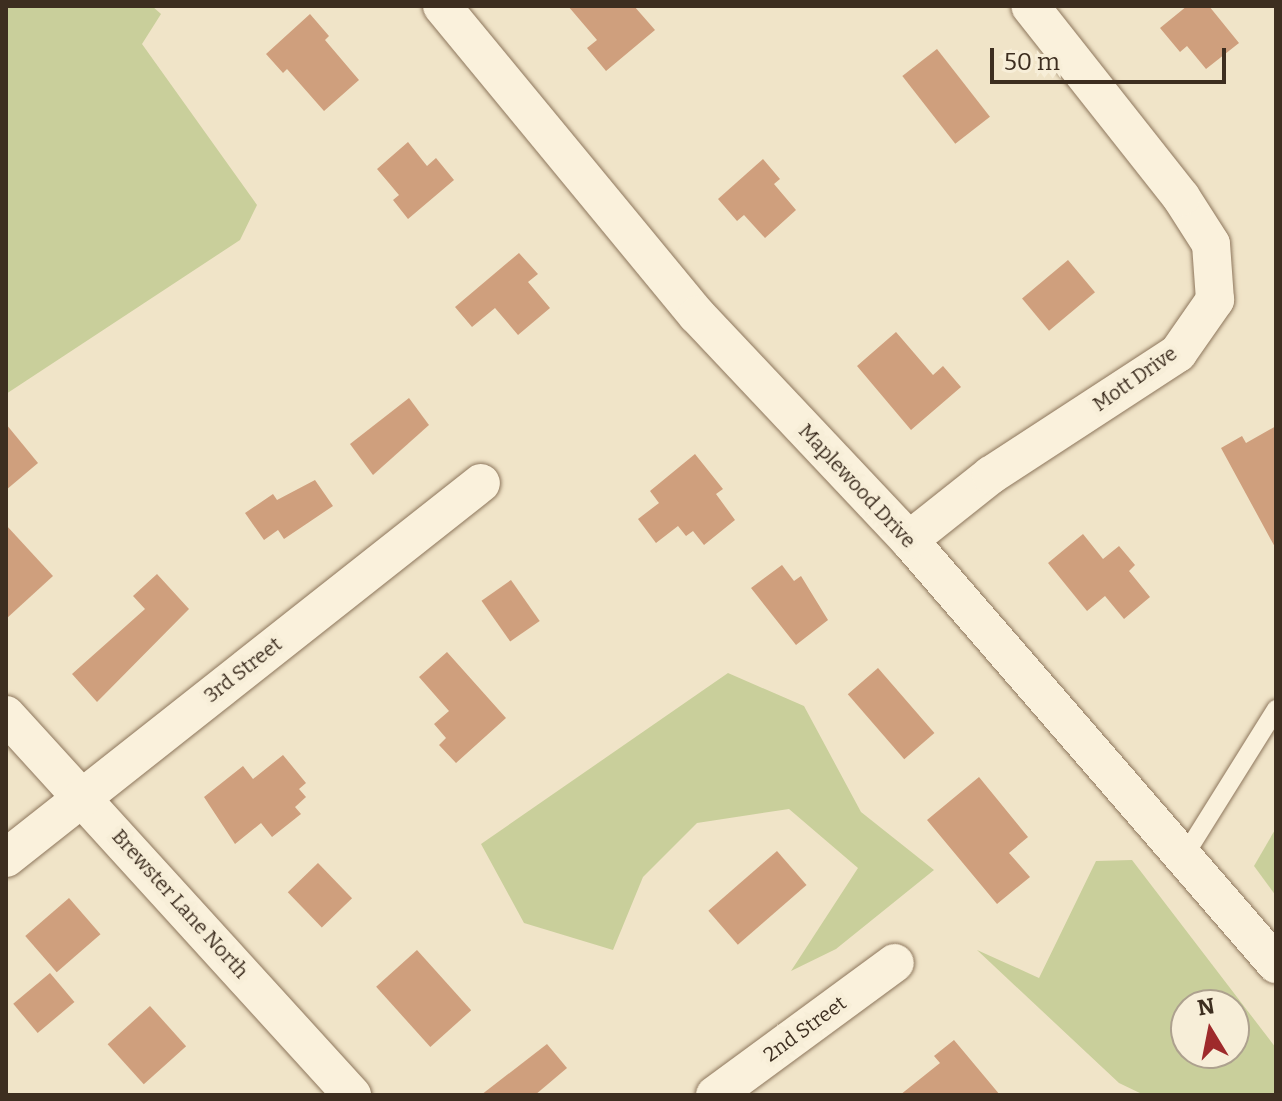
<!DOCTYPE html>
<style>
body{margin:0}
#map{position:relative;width:1282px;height:1101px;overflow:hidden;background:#f0e4c8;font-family:Bitter,serif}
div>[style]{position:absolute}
.green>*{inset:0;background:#c9cf9b}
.building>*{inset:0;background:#cf9f7d;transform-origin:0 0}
.roads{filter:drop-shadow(0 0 2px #8d765c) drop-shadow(0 0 2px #8d765c)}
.service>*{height:18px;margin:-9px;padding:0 9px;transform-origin:9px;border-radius:9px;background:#faf1dc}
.minor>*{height:38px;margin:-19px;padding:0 19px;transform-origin:19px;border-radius:19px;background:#faf1dc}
span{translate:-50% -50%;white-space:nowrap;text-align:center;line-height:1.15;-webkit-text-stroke:8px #f7eed8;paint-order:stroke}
.street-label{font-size:20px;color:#3d2e20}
.frame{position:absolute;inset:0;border:8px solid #3d2e20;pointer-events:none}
.north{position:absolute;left:1170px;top:989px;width:80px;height:80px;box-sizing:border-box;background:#f7eed8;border:2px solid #ada18e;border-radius:50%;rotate:350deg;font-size:22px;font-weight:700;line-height:32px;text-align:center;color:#3d2e20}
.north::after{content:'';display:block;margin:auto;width:28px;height:36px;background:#9e2a2b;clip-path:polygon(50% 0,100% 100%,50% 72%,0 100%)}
.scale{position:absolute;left:990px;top:48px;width:236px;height:36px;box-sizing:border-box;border:4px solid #3d2e20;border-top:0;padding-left:10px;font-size:24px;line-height:28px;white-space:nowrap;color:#3d2e20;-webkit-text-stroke:6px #f7eed8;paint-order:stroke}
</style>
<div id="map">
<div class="green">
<div style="clip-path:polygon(6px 6px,152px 6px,161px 14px,142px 44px,257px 205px,240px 240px,6px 394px)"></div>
<div style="clip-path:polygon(728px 673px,804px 706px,861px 812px,934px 870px,836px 949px,791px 971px,858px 868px,789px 809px,697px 823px,643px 877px,613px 950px,524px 923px,481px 844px)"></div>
<div style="clip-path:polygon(1276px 828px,1276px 896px,1254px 866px)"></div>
<div style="clip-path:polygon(evenodd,1132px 860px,1276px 1048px,1276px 1095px,1144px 1095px,1119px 1083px,977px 950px,1039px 978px,1096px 861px,1132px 860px,1186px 1005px,1234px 1005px,1234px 1053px,1186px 1053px,1186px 1005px)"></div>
</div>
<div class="building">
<div style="clip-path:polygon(568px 6px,634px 6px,655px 30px,606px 71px,587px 48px,597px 40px)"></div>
<div style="clip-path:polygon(1187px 6px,1209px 6px,1239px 43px,1206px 69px,1187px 46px,1180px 52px,1160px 28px)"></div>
<div style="clip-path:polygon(310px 14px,329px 36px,325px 40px,359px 80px,324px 111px,287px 69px,283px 73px,266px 54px)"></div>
<div style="left:937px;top:49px;width:86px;height:44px;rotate:52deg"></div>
<div style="clip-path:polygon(408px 142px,427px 166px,436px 158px,454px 180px,408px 219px,393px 200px,399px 195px,377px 169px)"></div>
<div style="clip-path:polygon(763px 159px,780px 179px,774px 184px,796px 210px,765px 238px,744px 215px,737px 221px,718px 199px)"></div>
<div style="clip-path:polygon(519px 253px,538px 274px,528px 282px,550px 308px,518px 335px,495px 308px,472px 327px,455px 307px)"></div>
<div style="left:1068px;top:260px;width:42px;height:60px;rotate:50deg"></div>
<div style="clip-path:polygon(896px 332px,933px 375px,943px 366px,961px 387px,911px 430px,857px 366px)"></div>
<div style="clip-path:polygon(409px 398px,429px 425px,373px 475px,350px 444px)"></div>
<div style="clip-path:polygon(6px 424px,38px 463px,6px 490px)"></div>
<div style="clip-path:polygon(1276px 426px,1276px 549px,1221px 448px,1242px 436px,1246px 443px)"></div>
<div style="clip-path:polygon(695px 454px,723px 489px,716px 494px,735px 520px,704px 545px,693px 531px,686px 536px,678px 526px,656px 543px,638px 519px,659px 503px,650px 491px)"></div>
<div style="clip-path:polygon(315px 480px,333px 506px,284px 539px,278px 530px,264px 540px,245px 513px,273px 494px,277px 500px)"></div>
<div style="clip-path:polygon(6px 525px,53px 576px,6px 619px)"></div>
<div style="clip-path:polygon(1083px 534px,1103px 559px,1119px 546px,1135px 565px,1129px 571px,1150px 597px,1124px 619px,1105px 596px,1087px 611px,1048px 563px)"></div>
<div style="clip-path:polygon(782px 565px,794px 581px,801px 576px,828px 620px,796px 645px,751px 588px)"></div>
<div style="clip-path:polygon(157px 574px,189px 609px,97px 702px,72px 674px,145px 609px,133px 596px)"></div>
<div style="left:511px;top:580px;width:50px;height:36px;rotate:55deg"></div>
<div style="clip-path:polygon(447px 652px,506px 718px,456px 763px,439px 745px,446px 738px,434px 724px,449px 711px,419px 677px)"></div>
<div style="left:878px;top:668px;width:86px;height:40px;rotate:49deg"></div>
<div style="clip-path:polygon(283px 755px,306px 783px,299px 789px,306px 797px,295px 807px,301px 814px,272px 837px,261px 823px,235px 844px,204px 797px,243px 766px,253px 779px)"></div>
<div style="clip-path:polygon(979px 777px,1028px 837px,1009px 853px,1030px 877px,997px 904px,927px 820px)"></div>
<div style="left:777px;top:851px;width:45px;height:91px;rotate:49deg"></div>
<div style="left:318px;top:863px;width:49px;height:42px;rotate:46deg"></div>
<div style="left:69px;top:898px;width:48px;height:58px;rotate:49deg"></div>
<div style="left:417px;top:950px;width:81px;height:55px;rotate:48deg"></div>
<div style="left:50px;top:973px;width:38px;height:48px;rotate:50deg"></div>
<div style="left:150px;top:1006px;width:54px;height:57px;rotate:48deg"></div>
<div style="clip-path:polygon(954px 1040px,1000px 1095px,900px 1095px,940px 1063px,934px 1056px)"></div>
<div style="clip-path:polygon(547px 1044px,567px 1068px,535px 1095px,481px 1095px)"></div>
</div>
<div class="roads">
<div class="service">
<div style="left:1183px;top:858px;width:176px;rotate:-58deg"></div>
</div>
<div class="minor">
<div style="left:442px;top:6px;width:401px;rotate:50.5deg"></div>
<div style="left:697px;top:315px;width:309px;rotate:46.7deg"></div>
<div style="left:909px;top:540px;width:561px;rotate:49.12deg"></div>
<div style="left:909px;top:540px;width:105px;rotate:-38.4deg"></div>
<div style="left:991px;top:475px;width:223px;rotate:-33.1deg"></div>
<div style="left:1178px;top:353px;width:65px;rotate:-55.1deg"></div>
<div style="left:1215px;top:300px;width:56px;rotate:-94.1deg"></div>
<div style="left:1211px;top:244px;width:56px;rotate:-122.6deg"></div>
<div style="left:1181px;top:197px;width:243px;rotate:-128.3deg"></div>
<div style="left:6px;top:715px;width:514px;rotate:47.68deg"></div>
<div style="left:6px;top:858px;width:605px;rotate:-38.29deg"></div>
<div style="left:715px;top:1095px;width:223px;rotate:-36.3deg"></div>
</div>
</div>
<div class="street-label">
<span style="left:1135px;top:379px;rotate:-35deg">Mott Drive</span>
<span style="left:857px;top:486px;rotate:47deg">Maplewood Drive</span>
<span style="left:243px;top:670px;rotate:-38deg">3rd Street</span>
<span style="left:180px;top:904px;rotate:48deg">Brewster Lane North</span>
<span style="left:805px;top:1029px;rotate:-36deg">2nd Street</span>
</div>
<div class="frame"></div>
<div class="north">N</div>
<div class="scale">50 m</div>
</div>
